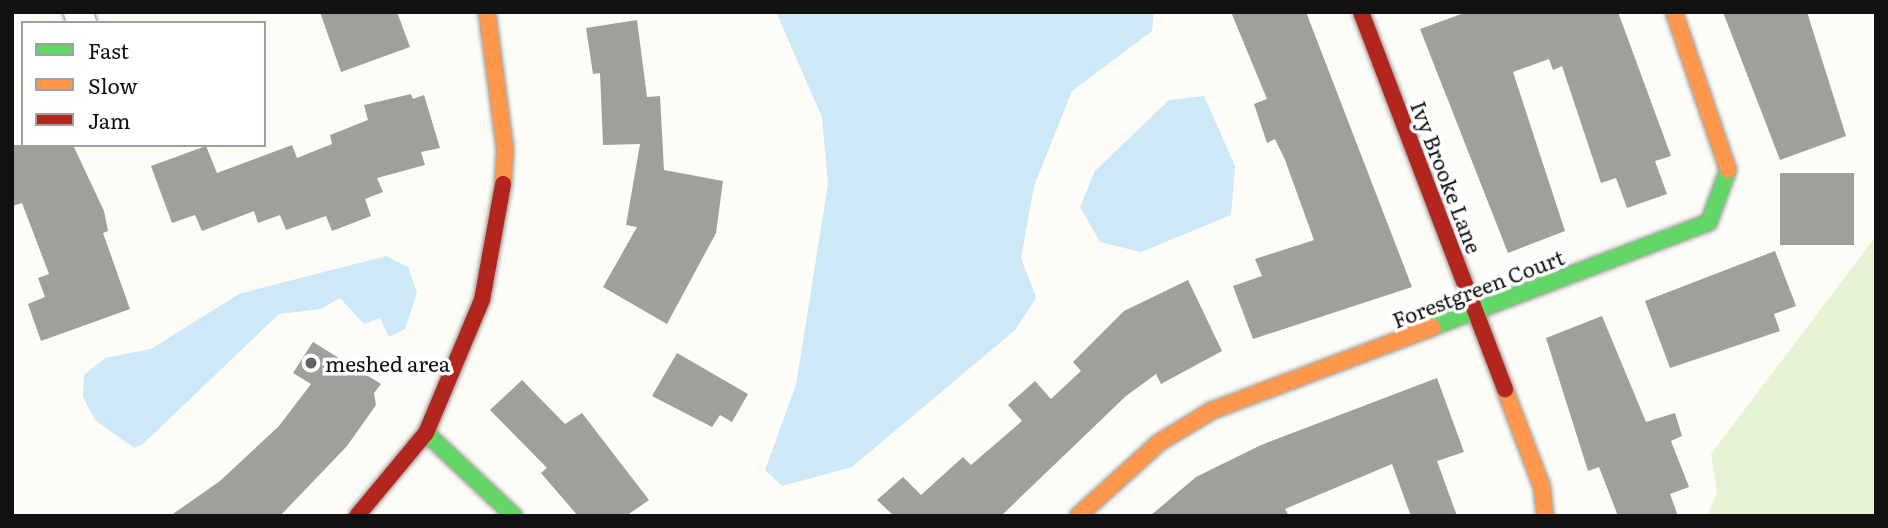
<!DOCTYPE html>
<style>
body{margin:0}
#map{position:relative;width:1888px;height:528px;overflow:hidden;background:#fdfcf7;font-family:Literata,serif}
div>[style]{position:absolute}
.green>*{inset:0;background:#e7f3d7}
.water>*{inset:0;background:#cde8f7}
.building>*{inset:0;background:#a19f9c;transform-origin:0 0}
.roads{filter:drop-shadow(0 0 2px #979795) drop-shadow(0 0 2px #979795)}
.street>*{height:28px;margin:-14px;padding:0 14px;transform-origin:14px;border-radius:14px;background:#fffffe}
.fast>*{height:16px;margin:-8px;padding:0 8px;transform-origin:8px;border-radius:8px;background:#63d668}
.slow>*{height:16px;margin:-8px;padding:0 8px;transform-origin:8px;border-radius:8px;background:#ff974d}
.jam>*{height:16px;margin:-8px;padding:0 8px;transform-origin:8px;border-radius:8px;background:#b3261e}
.dots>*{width:19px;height:19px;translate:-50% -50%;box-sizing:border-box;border:4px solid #fff;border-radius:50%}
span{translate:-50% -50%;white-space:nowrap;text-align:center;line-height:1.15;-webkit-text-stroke:7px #fff;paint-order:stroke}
.street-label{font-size:21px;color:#111}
.poi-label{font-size:21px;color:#111}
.left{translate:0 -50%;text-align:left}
.frame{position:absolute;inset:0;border:14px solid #111;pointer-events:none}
.legend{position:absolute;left:21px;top:21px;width:245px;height:126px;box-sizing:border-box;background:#fff;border:2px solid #a0a0a0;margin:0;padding:9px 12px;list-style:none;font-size:21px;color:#111}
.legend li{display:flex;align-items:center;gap:14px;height:35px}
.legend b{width:35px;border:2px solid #a0a0a0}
</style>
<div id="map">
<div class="green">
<div style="clip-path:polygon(1876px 236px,1876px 516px,1707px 516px,1717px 492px,1711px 454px)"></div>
</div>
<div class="water">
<div style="clip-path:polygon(776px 12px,1154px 12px,1152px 31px,1072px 91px,1034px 186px,1021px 258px,1036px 298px,1015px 330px,852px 467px,782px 486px,765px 470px,796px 385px,828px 184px,822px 117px)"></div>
<div style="clip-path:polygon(1204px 96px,1235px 166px,1231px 215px,1141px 252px,1100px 242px,1080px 207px,1095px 171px,1169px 100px)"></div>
<div style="clip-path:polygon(386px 256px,408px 267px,417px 293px,405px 329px,389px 337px,380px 318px,364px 324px,340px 298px,321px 309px,279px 314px,143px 444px,134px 448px,95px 420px,83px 397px,84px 375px,105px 358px,151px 349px,239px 294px)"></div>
</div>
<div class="building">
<div style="clip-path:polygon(320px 12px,397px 12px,410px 47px,341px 72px)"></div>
<div style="clip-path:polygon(1231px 12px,1306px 12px,1412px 287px,1253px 339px,1233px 286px,1262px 276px,1255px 259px,1314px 240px,1285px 160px,1275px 139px,1267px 143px,1254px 104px,1267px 99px)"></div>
<div style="clip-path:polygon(1467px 12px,1618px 12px,1671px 156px,1655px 161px,1667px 194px,1627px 208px,1616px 178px,1601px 183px,1562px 66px,1553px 70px,1549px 59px,1513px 72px,1565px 231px,1508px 253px,1420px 29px)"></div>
<div style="clip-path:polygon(1723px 12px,1807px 12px,1846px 136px,1780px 160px)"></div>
<div style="clip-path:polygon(637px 20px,647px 97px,660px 96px,664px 170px,723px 181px,716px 233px,667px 324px,603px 287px,637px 227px,626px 225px,640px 144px,603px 145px,600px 73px,593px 74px,586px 28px)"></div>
<div style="clip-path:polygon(411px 94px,413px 99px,424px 95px,440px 148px,421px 152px,425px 165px,377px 178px,383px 192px,365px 199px,371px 216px,332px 231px,326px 216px,286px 230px,280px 215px,258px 223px,254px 211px,202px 231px,195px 215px,172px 223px,151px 166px,206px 146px,217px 173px,292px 145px,297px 158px,332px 144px,330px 135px,368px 120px,364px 105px)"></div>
<div style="clip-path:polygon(12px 145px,73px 145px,104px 211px,108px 231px,103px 233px,130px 309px,41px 341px,28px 304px,45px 297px,38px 278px,49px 274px,22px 203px,12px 206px)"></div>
<div style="left:1780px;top:173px;width:74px;height:72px"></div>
<div style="clip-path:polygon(1775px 251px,1796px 306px,1774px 314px,1780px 331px,1670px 368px,1645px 301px)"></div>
<div style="clip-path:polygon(1188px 280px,1222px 351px,1161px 384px,1156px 374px,1126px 396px,1001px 516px,894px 516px,877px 500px,903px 477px,921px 495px,963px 457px,971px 465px,1022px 421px,1008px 405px,1035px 381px,1051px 399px,1081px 371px,1073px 362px,1124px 311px)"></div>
<div style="clip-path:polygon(1602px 316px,1646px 422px,1675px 413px,1682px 436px,1671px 441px,1689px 487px,1670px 494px,1678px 516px,1618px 516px,1599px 467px,1588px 471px,1546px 338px)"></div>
<div style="clip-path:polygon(313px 342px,381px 384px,374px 393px,376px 405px,347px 446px,280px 516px,170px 516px,220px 481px,279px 426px,311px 384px,293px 373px)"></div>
<div style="clip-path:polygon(677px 353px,748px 394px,732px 422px,720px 415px,712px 427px,652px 396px)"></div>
<div style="clip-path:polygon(1437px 378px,1464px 452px,1437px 461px,1457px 516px,1411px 516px,1392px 464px,1285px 509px,1289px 516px,1150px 516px,1196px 477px,1261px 445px)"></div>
<div style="clip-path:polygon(522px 380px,565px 424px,582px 413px,649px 500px,626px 516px,578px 516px,541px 473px,547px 468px,490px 410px)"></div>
</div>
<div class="roads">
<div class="street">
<div style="left:78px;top:12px;width:12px;rotate:70deg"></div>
</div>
<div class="fast">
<div style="left:1433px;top:327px;width:295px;rotate:-20.8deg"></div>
<div style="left:1709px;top:222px;width:55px;rotate:-69.9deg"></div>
<div style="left:426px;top:433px;width:121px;rotate:43.3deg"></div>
</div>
<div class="slow">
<div style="left:487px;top:12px;width:138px;rotate:82.5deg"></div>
<div style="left:505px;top:149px;width:35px;rotate:93deg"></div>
<div style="left:1674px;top:12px;width:167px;rotate:71.1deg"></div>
<div style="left:1505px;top:390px;width:104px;rotate:69.1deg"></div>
<div style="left:1542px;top:487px;width:29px;rotate:84deg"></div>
<div style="left:1078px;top:516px;width:110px;rotate:-42.1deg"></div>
<div style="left:1160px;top:442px;width:60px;rotate:-31.3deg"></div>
<div style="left:1211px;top:411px;width:237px;rotate:-20.7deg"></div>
</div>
<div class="jam">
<div style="left:1361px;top:12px;width:404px;rotate:69.1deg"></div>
<div style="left:357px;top:516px;width:108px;rotate:-50.3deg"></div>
<div style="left:426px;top:433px;width:144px;rotate:-67.2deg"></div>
<div style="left:482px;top:300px;width:118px;rotate:-79.7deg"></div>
</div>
</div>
<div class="dots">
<div style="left:311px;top:363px;background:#646362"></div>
</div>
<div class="street-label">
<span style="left:1447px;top:177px;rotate:69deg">Ivy Brooke Lane</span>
<span style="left:1478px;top:288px;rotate:-21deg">Forestgreen Court</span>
</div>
<div class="poi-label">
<span class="left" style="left:325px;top:363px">meshed area</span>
</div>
<div class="frame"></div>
<ul class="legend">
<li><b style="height:9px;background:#63d668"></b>Fast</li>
<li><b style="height:9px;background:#ff974d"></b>Slow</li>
<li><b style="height:9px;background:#b3261e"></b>Jam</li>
</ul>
</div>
